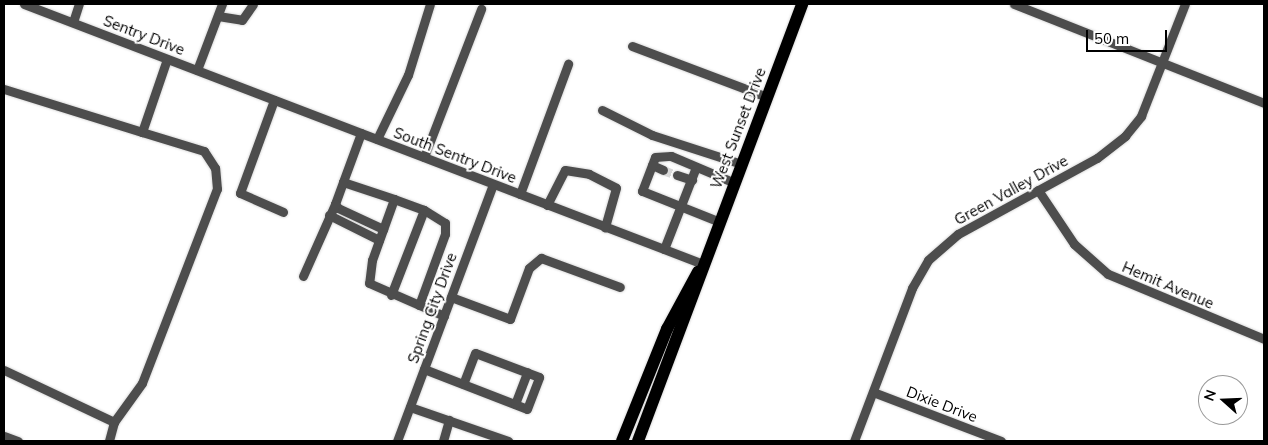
<!DOCTYPE html>
<style>
body{margin:0}
#map{position:relative;width:1268px;height:445px;overflow:hidden;background:#fff;font-family:Mulish,sans-serif}
div>[style]{position:absolute}
.minor-tunnel>*{height:9px;margin-top:-4.5px;transform-origin:0;background:repeating-linear-gradient(90deg,#d9d9d9 0 9px,transparent 0 13.5px)}
.roads{filter:drop-shadow(0 0 1px #dbdbdb) drop-shadow(0 0 1px #dbdbdb)}
.minor>*{height:9px;margin:-4.5px;padding:0 4.5px;transform-origin:4.5px;border-radius:4.5px;background:#4d4d4d}
.major>*{height:12px;margin:-6px;padding:0 6px;transform-origin:6px;border-radius:6px;background:#000}
span{translate:-50% -50%;white-space:nowrap;text-align:center;line-height:1.15;-webkit-text-stroke:4px #fff;paint-order:stroke}
.street-label{font-size:15px;color:#000}
.frame{position:absolute;inset:0;border:5px solid #000;pointer-events:none}
.north{position:absolute;left:1198px;top:375px;width:50px;height:50px;box-sizing:border-box;background:#fff;border:1px solid #999;border-radius:50%;rotate:290deg;font-size:14px;font-weight:700;line-height:20px;text-align:center;color:#000}
.north::after{content:'';display:block;margin:auto;width:18px;height:22px;background:#000;clip-path:polygon(50% 0,100% 100%,50% 72%,0 100%)}
.scale{position:absolute;left:1086px;top:30px;width:81px;height:22px;box-sizing:border-box;border:2px solid #000;border-top:0;padding-left:6px;font-size:15px;line-height:18px;white-space:nowrap;color:#000;-webkit-text-stroke:4px #fff;paint-order:stroke}
</style>
<div id="map">
<div class="minor-tunnel">
<div style="left:663px;top:170px;width:15px;rotate:20deg"></div>
</div>
<div class="roads">
<div class="minor">
<div style="left:24px;top:4px;width:727px;rotate:20.95deg"></div>
<div style="left:1014px;top:4px;width:269px;rotate:21.6deg"></div>
<div style="left:218px;top:16px;width:24px;rotate:9deg"></div>
<div style="left:242px;top:20px;width:19px;rotate:-55deg"></div>
<div style="left:73px;top:22px;width:19px;rotate:-72deg"></div>
<div style="left:632px;top:46px;width:144px;rotate:20.7deg"></div>
<div style="left:197px;top:70px;width:71px;rotate:-69.3deg"></div>
<div style="left:4px;top:89px;width:145px;rotate:17.3deg"></div>
<div style="left:142px;top:132px;width:77px;rotate:-71.1deg"></div>
<div style="left:274px;top:100px;width:99px;rotate:110.1deg"></div>
<div style="left:240px;top:193px;width:47px;rotate:23.8deg"></div>
<div style="left:602px;top:110px;width:56px;rotate:26.6deg"></div>
<div style="left:652px;top:135px;width:95px;rotate:17.9deg"></div>
<div style="left:361px;top:133px;width:52px;rotate:110.2deg"></div>
<div style="left:343px;top:182px;width:54px;rotate:18.4deg"></div>
<div style="left:394px;top:199px;width:65px;rotate:109.8deg"></div>
<div style="left:372px;top:260px;width:23px;rotate:97deg"></div>
<div style="left:369px;top:283px;width:82px;rotate:23.7deg"></div>
<div style="left:377px;top:139px;width:71px;rotate:-64.2deg"></div>
<div style="left:408px;top:75px;width:74px;rotate:-72.8deg"></div>
<div style="left:424px;top:157px;width:159px;rotate:-68.9deg"></div>
<div style="left:652px;top:165px;width:12px;rotate:24deg"></div>
<div style="left:677px;top:175px;width:16px;rotate:18deg"></div>
<div style="left:343px;top:182px;width:23px;rotate:110deg"></div>
<div style="left:335px;top:204px;width:5px;rotate:53deg"></div>
<div style="left:338px;top:208px;width:50px;rotate:25deg"></div>
<div style="left:1038px;top:190px;width:65px;rotate:56.3deg"></div>
<div style="left:1074px;top:244px;width:45px;rotate:41.4deg"></div>
<div style="left:1108px;top:274px;width:169px;rotate:22.6deg"></div>
<div style="left:520px;top:194px;width:139px;rotate:-69.7deg"></div>
<div style="left:547px;top:205px;width:39px;rotate:-63deg"></div>
<div style="left:565px;top:170px;width:24px;rotate:9deg"></div>
<div style="left:589px;top:174px;width:30px;rotate:27deg"></div>
<div style="left:616px;top:188px;width:41px;rotate:105.8deg"></div>
<div style="left:329px;top:215px;width:56px;rotate:26.6deg"></div>
<div style="left:720px;top:222px;width:84px;rotate:-158.3deg"></div>
<div style="left:642px;top:191px;width:36px;rotate:-69deg"></div>
<div style="left:655px;top:157px;width:16px;rotate:-4deg"></div>
<div style="left:671px;top:156px;width:69px;rotate:22.9deg"></div>
<div style="left:664px;top:249px;width:88px;rotate:-68.7deg"></div>
<div style="left:303px;top:276px;width:79px;rotate:-66deg"></div>
<div style="left:391px;top:295px;width:91px;rotate:-68.8deg"></div>
<div style="left:424px;top:210px;width:32px;rotate:-160deg"></div>
<div style="left:451px;top:297px;width:63px;rotate:20.4deg"></div>
<div style="left:510px;top:319px;width:54px;rotate:-69.6deg"></div>
<div style="left:529px;top:268px;width:16px;rotate:-40deg"></div>
<div style="left:541px;top:258px;width:84px;rotate:20.2deg"></div>
<div style="left:419px;top:305px;width:76px;rotate:-69.9deg"></div>
<div style="left:445px;top:234px;width:11px;rotate:-90deg"></div>
<div style="left:445px;top:223px;width:25px;rotate:-148deg"></div>
<div style="left:424px;top:369px;width:110px;rotate:21.2deg"></div>
<div style="left:527px;top:409px;width:34px;rotate:-69deg"></div>
<div style="left:539px;top:377px;width:68px;rotate:-159.4deg"></div>
<div style="left:475px;top:353px;width:33px;rotate:111deg"></div>
<div style="left:4px;top:370px;width:122px;rotate:25.3deg"></div>
<div style="left:114px;top:422px;width:20px;rotate:105deg"></div>
<div style="left:873px;top:392px;width:137px;rotate:20.9deg"></div>
<div style="left:515px;top:404px;width:34px;rotate:-69deg"></div>
<div style="left:410px;top:407px;width:104px;rotate:19.1deg"></div>
<div style="left:114px;top:422px;width:48px;rotate:-54.3deg"></div>
<div style="left:142px;top:383px;width:208px;rotate:-68.9deg"></div>
<div style="left:217px;top:189px;width:21px;rotate:-95deg"></div>
<div style="left:215px;top:168px;width:20px;rotate:-123deg"></div>
<div style="left:204px;top:151px;width:65px;rotate:-163deg"></div>
<div style="left:4px;top:436px;width:15px;rotate:20deg"></div>
<div style="left:397px;top:441px;width:274px;rotate:-69.5deg"></div>
<div style="left:443px;top:441px;width:22px;rotate:-74deg"></div>
<div style="left:854px;top:441px;width:164px;rotate:-69.2deg"></div>
<div style="left:912px;top:288px;width:32px;rotate:-60deg"></div>
<div style="left:928px;top:260px;width:40px;rotate:-41deg"></div>
<div style="left:958px;top:234px;width:158px;rotate:-28.7deg"></div>
<div style="left:1097px;top:158px;width:36px;rotate:-38deg"></div>
<div style="left:1125px;top:136px;width:26px;rotate:-51deg"></div>
<div style="left:1141px;top:116px;width:120px;rotate:-68.6deg"></div>
</div>
<div class="major">
<div style="left:622px;top:441px;width:121px;rotate:-68.1deg"></div>
<div style="left:667px;top:329px;width:65px;rotate:-61.5deg"></div>
<div style="left:638px;top:441px;width:467px;rotate:-69.4deg"></div>
</div>
</div>
<div class="street-label">
<span style="left:144px;top:35px;rotate:21deg">Sentry Drive</span>
<span style="left:738px;top:128px;rotate:-69deg">West Sunset Drive</span>
<span style="left:455px;top:155px;rotate:21deg">South Sentry Drive</span>
<span style="left:1011px;top:190px;rotate:-29deg">Green Valley Drive</span>
<span style="left:1168px;top:285px;rotate:23deg">Hemit Avenue</span>
<span style="left:432px;top:308px;rotate:-70deg">Spring City Drive</span>
<span style="left:942px;top:404px;rotate:21deg">Dixie Drive</span>
</div>
<div class="frame"></div>
<div class="north">N</div>
<div class="scale">50 m</div>
</div>
